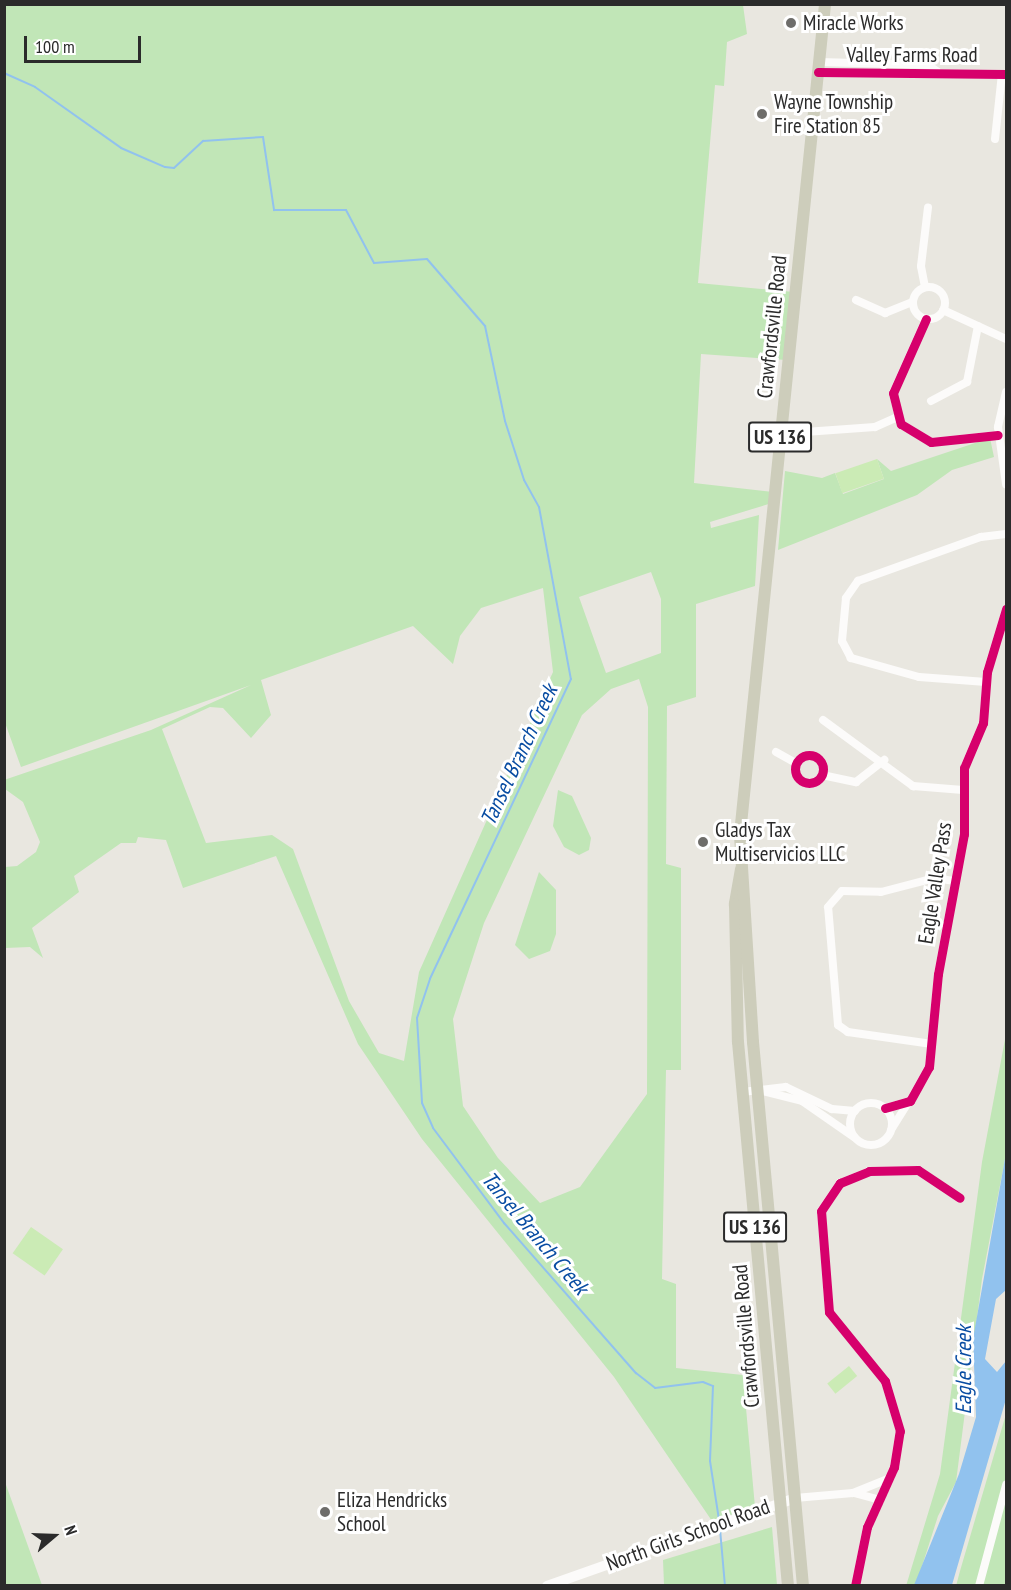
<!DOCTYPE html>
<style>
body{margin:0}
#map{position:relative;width:1011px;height:1590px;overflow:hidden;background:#e9e7e0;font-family:"PT Sans Narrow",sans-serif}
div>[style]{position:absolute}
.green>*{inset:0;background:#c1e6b7}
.pitch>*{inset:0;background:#cbebb5;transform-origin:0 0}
.water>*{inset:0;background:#91c2ee}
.stream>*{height:2px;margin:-1px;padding:0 1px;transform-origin:1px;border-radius:1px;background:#91c2ee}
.minor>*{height:8px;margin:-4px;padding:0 4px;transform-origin:4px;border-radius:4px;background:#fcfbfa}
.minor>.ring{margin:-4px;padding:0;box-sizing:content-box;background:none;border:8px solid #fcfbfa;border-radius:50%}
.secondary>*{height:10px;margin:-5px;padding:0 5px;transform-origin:5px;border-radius:5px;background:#fcfbfa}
.primary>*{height:12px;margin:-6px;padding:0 6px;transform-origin:6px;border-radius:6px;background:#cdcdbb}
.cycleway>*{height:9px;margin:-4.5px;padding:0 4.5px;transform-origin:4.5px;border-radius:4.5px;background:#d6006c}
.cycleway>.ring{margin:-4.5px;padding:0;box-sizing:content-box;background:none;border:9px solid #d6006c;border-radius:50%}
.dots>*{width:16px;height:16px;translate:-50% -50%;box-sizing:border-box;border:3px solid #fff;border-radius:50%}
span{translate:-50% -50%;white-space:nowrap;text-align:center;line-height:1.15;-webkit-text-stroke:6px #fff;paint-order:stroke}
.shield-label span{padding:2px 4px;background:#fff;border:2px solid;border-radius:4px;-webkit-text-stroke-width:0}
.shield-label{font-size:20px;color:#2b2b2b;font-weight:700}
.poi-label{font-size:21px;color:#2b2b2b}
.left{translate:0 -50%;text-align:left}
.street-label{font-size:21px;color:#2b2b2b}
.water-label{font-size:22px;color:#084ca2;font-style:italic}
.frame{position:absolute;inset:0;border:6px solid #2b2b2b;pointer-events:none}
.north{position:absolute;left:24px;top:1506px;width:60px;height:60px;-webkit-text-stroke:4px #fff;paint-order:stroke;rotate:71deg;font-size:16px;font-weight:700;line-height:24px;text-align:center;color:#2b2b2b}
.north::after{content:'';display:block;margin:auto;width:21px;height:27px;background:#2b2b2b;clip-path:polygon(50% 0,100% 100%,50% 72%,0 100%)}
.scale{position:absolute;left:24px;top:36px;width:117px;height:27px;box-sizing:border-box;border:3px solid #2b2b2b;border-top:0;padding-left:8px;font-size:18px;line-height:21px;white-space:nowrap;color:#2b2b2b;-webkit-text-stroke:4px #fff;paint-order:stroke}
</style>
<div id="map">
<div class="green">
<div style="clip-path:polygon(evenodd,5px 5px,743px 5px,747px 34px,727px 42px,724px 86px,715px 85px,698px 283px,794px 292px,786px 360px,701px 354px,694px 483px,773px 492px,772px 503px,710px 522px,711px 528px,759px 515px,755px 586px,696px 604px,696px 697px,667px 706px,666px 864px,681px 868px,681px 1070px,666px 1070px,662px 1279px,676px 1284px,676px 1368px,743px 1375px,755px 1507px,712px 1521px,614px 1377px,422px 1139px,358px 1044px,276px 856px,183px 888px,166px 840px,138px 837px,136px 843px,121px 843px,74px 876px,79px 892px,32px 928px,43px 958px,30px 947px,5px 948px,5px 867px,17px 866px,36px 852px,40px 842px,23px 802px,5px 789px,4px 780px,151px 730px,251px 685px,21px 767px,4px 720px,5px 5px,651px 572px,661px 599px,661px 653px,606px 673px,579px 597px,651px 572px,5px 5px,543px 588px,553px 672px,419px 972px,404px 1061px,379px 1053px,349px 1001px,293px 849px,272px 835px,206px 843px,162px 729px,210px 707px,223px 708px,251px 738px,271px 715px,261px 680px,413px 626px,453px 664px,460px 636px,481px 608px,543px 588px,5px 5px,639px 679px,648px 707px,647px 1094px,580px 1187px,540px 1203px,498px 1158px,463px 1106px,453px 1019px,484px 923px,582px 715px,611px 689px,639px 679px)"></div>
<div style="clip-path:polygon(990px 438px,994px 457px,952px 470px,917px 495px,778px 550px,785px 471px,822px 478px,835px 473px,843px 494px,884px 479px,877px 459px,891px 471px)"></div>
<div style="clip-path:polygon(558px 790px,572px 796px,591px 838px,589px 850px,579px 855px,564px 847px,553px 826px)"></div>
<div style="clip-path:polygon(539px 872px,556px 890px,556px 934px,550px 951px,529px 959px,515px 945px)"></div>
<div style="clip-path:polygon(1006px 1034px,1006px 1154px,982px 1279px,956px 1482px,938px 1516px,916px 1585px,906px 1586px,940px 1474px,982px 1162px)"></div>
<div style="clip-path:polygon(1006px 1414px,1006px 1585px,956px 1586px,960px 1571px)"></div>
<div style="clip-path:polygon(5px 1482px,42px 1585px,5px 1585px)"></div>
<div style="clip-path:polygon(772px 1527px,777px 1585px,664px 1585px,663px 1560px)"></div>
</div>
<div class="pitch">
<div style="left:877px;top:459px;width:21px;height:44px;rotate:71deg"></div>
<div style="left:31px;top:1227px;width:39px;height:32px;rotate:35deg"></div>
<div style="left:849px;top:1366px;width:13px;height:28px;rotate:51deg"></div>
</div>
<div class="water">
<div style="clip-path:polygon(1006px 1153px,1006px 1290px,996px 1299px,985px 1359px,997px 1372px,1006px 1361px,1006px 1399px,952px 1585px,914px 1585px,959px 1474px,976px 1417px,973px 1339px)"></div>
</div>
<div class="stream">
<div style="left:4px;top:73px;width:34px;rotate:24deg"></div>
<div style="left:35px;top:87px;width:105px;rotate:35.3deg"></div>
<div style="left:121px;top:148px;width:48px;rotate:23.4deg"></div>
<div style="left:165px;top:167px;width:9px;rotate:6deg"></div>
<div style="left:174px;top:168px;width:40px;rotate:-43deg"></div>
<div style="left:203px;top:141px;width:60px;rotate:-3.8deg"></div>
<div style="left:263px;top:137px;width:74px;rotate:81.4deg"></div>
<div style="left:274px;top:210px;width:72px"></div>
<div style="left:346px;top:210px;width:60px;rotate:62.2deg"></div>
<div style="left:374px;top:263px;width:53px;rotate:-4.3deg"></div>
<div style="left:427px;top:259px;width:89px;rotate:49.1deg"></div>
<div style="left:485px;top:326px;width:97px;rotate:78.1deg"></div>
<div style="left:505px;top:421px;width:62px;rotate:72.1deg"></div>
<div style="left:524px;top:480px;width:31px;rotate:61deg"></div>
<div style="left:539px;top:507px;width:175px;rotate:79.5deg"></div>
<div style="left:571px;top:679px;width:331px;rotate:115.2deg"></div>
<div style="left:430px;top:979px;width:41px;rotate:108.4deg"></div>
<div style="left:417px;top:1018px;width:85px;rotate:86.6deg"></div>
<div style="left:422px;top:1103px;width:27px;rotate:66deg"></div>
<div style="left:433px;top:1128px;width:119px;rotate:53.2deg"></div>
<div style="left:504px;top:1223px;width:200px;rotate:48.7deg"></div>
<div style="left:636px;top:1373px;width:24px;rotate:38deg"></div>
<div style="left:655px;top:1388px;width:48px;rotate:-7.1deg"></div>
<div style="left:703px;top:1382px;width:11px;rotate:22deg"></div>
<div style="left:713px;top:1386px;width:75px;rotate:92.3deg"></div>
<div style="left:710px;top:1461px;width:60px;rotate:81.3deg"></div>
<div style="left:720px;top:1529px;width:57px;rotate:85deg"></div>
</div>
<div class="minor">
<div style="left:819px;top:62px;width:109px;rotate:1.6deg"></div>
<div style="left:928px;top:65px;width:12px;rotate:35deg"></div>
<div style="left:818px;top:72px;width:188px;rotate:0.6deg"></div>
<div style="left:995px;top:139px;width:65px;rotate:-83.9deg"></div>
<div class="ring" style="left:913px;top:287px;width:24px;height:24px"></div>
<div style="left:925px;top:287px;width:21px;rotate:-101deg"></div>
<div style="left:921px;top:266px;width:59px;rotate:-83.2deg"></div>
<div style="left:856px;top:300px;width:32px;rotate:24deg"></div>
<div style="left:885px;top:313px;width:29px;rotate:-22deg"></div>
<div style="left:943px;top:310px;width:69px;rotate:24.7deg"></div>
<div style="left:926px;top:319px;width:81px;rotate:114deg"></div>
<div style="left:893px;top:393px;width:32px;rotate:76deg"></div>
<div style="left:901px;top:424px;width:35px;rotate:31deg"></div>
<div style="left:931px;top:442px;width:67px;rotate:-6deg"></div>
<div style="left:1006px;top:392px;width:36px;rotate:103deg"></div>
<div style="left:998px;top:427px;width:58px;rotate:82deg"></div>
<div style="left:931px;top:401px;width:41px;rotate:-27.8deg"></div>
<div style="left:967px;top:382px;width:57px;rotate:-78.9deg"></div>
<div style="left:805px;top:432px;width:70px;rotate:-4.1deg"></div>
<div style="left:875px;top:427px;width:24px;rotate:-24deg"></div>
<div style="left:986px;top:682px;width:67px;rotate:-175.7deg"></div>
<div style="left:919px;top:677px;width:71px;rotate:-164.4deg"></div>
<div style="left:851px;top:658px;width:19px;rotate:-118deg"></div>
<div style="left:842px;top:641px;width:43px;rotate:-84.7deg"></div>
<div style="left:846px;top:598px;width:21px;rotate:-55deg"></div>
<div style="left:858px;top:581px;width:131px;rotate:-19.7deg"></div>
<div style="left:981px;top:537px;width:25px;rotate:-7deg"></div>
<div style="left:823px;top:720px;width:112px;rotate:36.3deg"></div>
<div style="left:913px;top:786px;width:50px;rotate:4.6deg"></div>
<div style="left:776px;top:752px;width:23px;rotate:29deg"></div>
<div class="ring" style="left:795px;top:755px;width:20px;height:20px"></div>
<div style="left:822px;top:775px;width:35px;rotate:12deg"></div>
<div style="left:856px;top:782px;width:36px;rotate:-38deg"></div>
<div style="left:932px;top:1044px;width:85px;rotate:-171.9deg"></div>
<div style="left:848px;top:1032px;width:12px;rotate:-145deg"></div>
<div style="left:838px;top:1025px;width:118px;rotate:-94.8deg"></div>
<div style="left:828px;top:907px;width:21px;rotate:-49deg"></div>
<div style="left:842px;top:891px;width:39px;rotate:1deg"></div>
<div style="left:881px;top:892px;width:56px;rotate:-14.5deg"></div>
<div style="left:935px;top:878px;width:20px;rotate:9deg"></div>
<div style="left:762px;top:1091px;width:41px;rotate:14deg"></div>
<div style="left:802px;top:1101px;width:63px;rotate:34.7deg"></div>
<div style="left:742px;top:1092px;width:44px;rotate:-6.5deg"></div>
<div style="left:786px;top:1087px;width:51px;rotate:25.6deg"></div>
<div style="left:832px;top:1109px;width:23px;rotate:5deg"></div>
<div class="ring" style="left:850px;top:1103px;width:34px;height:34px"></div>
<div style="left:885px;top:1108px;width:26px;rotate:-16deg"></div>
<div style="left:910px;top:1101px;width:39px;rotate:-61deg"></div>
<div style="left:929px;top:1067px;width:93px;rotate:-84.5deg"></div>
<div style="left:938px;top:974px;width:142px;rotate:-79.5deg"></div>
<div style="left:964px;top:834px;width:66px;rotate:-90deg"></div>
<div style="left:964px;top:768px;width:49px;rotate:-67.1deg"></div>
<div style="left:983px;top:723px;width:51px;rotate:-85.5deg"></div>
<div style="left:987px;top:672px;width:66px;rotate:-73.2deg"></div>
<div style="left:891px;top:1130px;width:31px;rotate:-58deg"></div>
<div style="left:854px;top:1493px;width:27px;rotate:15deg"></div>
<div style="left:795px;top:1498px;width:58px;rotate:-4.9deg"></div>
<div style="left:853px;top:1493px;width:40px;rotate:-22deg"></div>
<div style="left:855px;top:1586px;width:60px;rotate:-78.5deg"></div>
<div style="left:867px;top:1527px;width:66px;rotate:-65.8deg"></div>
<div style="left:894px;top:1467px;width:36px;rotate:-81deg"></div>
<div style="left:900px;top:1431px;width:52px;rotate:-106.7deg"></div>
<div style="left:885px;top:1381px;width:89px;rotate:-129.1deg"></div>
<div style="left:829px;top:1312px;width:101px;rotate:-94.5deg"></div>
<div style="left:821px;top:1211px;width:34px;rotate:-56deg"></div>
<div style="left:840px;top:1183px;width:31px;rotate:-22deg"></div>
<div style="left:869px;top:1171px;width:49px;rotate:-1.2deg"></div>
<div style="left:918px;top:1170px;width:50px;rotate:33.7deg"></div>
<div style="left:979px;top:1586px;width:105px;rotate:-75deg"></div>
</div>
<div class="secondary">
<div style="left:547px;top:1586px;width:263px;rotate:-19.5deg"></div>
</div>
<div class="primary">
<div style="left:741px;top:869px;width:36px;rotate:100deg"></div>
<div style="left:735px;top:904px;width:138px;rotate:88.8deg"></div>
<div style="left:738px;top:1042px;width:546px;rotate:84.75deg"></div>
<div style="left:803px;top:1586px;width:546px;rotate:-95.25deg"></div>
<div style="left:753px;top:1042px;width:208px;rotate:-93.6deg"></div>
<div style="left:740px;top:834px;width:834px;rotate:-84.15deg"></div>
</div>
<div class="cycleway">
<div style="left:818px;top:72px;width:188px;rotate:0.6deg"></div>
<div style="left:926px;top:319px;width:81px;rotate:114deg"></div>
<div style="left:893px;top:393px;width:32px;rotate:76deg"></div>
<div style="left:901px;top:424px;width:35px;rotate:31deg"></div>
<div style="left:931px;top:442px;width:67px;rotate:-6deg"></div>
<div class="ring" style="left:795px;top:755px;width:19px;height:19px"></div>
<div style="left:885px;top:1108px;width:26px;rotate:-16deg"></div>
<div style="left:910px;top:1101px;width:39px;rotate:-61deg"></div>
<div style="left:929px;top:1067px;width:93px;rotate:-84.5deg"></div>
<div style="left:938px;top:974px;width:142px;rotate:-79.5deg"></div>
<div style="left:964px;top:834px;width:66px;rotate:-90deg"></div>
<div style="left:964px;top:768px;width:49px;rotate:-67.1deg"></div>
<div style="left:983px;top:723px;width:51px;rotate:-85.5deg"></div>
<div style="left:987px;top:672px;width:66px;rotate:-73.2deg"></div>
<div style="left:855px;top:1586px;width:60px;rotate:-78.5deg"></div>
<div style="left:867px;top:1527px;width:66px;rotate:-65.8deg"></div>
<div style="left:894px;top:1467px;width:36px;rotate:-81deg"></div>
<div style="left:900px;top:1431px;width:52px;rotate:-106.7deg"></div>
<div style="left:885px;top:1381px;width:89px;rotate:-129.1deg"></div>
<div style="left:829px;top:1312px;width:101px;rotate:-94.5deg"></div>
<div style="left:821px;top:1211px;width:34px;rotate:-56deg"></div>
<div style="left:840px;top:1183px;width:31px;rotate:-22deg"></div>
<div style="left:869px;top:1171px;width:49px;rotate:-1.2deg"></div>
<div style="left:918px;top:1170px;width:50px;rotate:33.7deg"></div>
</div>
<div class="dots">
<div style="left:791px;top:23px;background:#6e6d6a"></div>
<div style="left:762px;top:114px;background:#6e6d6a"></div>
<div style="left:703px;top:842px;background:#6e6d6a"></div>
<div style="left:325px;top:1512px;background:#6e6d6a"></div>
</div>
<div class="shield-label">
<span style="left:780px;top:437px">US 136</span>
<span style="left:755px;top:1227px">US 136</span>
</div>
<div class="poi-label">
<span class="left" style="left:803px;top:23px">Miracle Works</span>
<span class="left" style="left:774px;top:114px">Wayne Township<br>Fire Station 85</span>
<span class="left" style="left:715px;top:842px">Gladys Tax<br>Multiservicios LLC</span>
<span class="left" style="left:337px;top:1512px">Eliza Hendricks<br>School</span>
</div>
<div class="street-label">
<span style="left:912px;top:55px">Valley Farms Road</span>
<span style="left:772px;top:327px;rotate:-84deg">Crawfordsville Road</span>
<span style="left:935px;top:883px;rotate:-81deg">Eagle Valley Pass</span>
<span style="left:746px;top:1336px;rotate:-95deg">Crawfordsville Road</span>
<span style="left:688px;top:1535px;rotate:-20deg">North Girls School Road</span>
</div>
<div class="water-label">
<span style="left:519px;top:755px;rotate:-65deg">Tansel Branch Creek</span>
<span style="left:535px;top:1233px;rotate:50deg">Tansel Branch Creek</span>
<span style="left:964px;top:1370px;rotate:-90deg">Eagle Creek</span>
</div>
<div class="frame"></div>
<div class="north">N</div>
<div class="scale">100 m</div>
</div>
